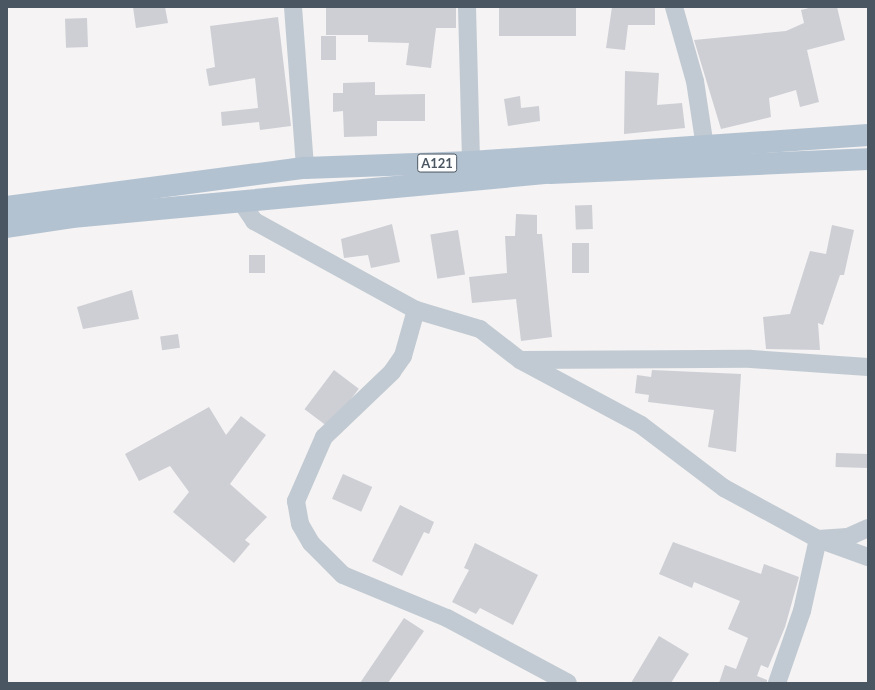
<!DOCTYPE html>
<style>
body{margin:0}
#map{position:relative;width:875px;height:690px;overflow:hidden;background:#f5f3f3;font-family:Lato,sans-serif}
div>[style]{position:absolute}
.building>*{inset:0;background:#cdcfd5;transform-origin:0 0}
.minor>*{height:18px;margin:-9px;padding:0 9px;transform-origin:9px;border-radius:9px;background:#c1cad2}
.primary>*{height:22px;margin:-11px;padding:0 11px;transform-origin:11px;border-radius:11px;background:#b3c2d1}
span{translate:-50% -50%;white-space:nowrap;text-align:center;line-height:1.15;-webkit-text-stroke:3.5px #fff;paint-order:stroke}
.shield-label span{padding:1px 3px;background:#fff;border:1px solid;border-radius:3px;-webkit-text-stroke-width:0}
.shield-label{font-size:13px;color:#4a5661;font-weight:700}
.frame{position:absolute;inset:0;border:8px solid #4a5661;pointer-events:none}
</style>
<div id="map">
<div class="building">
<div style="clip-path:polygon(133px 7px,165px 7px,168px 23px,136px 28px)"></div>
<div style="clip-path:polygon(326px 7px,456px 7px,456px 28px,436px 28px,431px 68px,406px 65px,409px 43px,368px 42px,368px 35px,326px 35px)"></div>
<div style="left:499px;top:7px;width:77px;height:29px"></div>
<div style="clip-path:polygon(612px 7px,655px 7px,655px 25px,628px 25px,625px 50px,606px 48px)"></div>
<div style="clip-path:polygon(813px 7px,837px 7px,845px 40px,807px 50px,819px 102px,800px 107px,796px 90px,769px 98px,771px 117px,721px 129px,694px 40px,786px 31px,804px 23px,801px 10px)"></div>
<div style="clip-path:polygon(278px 17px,291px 126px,260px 130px,259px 122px,222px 126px,221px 112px,258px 108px,255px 78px,209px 86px,206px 69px,215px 67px,210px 26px)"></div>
<div style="left:87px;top:18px;width:29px;height:22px;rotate:88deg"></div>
<div style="left:321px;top:36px;width:15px;height:24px"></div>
<div style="clip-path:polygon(625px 71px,659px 73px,657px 105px,682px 103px,685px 128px,624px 134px)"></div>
<div style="clip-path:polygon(375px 82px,375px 95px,425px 94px,425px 121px,377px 121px,377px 136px,344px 137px,343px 111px,333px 112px,333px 93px,343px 93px,343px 83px)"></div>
<div style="clip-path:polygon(520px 96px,521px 108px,539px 106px,540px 121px,508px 126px,504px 99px)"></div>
<div style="left:592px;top:205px;width:24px;height:17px;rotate:88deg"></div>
<div style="clip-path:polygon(516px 214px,537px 215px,537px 234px,542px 234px,552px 337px,521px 341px,516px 299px,472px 303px,469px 277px,507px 273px,505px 236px,515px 236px)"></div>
<div style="clip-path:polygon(392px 224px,400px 262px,371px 268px,368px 255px,344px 258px,341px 239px)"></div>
<div style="clip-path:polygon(832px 225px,854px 230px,844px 275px,840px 275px,823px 325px,818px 323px,820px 350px,766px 349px,763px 317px,790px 314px,810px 251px,826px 254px)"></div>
<div style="left:458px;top:230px;width:45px;height:28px;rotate:81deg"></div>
<div style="left:572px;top:243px;width:17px;height:30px"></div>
<div style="left:249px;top:255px;width:16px;height:18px"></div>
<div style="clip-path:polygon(132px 290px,139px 319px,83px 329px,77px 307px)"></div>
<div style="left:178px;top:334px;width:14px;height:18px;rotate:82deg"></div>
<div style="left:334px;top:370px;width:31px;height:49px;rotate:37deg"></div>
<div style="clip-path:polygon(652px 370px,741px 374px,736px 452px,708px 447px,714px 410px,648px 402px,649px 395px,635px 393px,637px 375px,651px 377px)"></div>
<div style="clip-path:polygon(209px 407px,226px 435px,241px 416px,266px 435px,230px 484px,267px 517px,245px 540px,250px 544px,234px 563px,173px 512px,189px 492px,170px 466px,139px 481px,125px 454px)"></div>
<div style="left:836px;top:453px;width:32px;height:14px;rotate:2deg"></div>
<div style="left:343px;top:474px;width:32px;height:27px;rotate:24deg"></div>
<div style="clip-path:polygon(400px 505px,434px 522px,429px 534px,424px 532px,402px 576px,372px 561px)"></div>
<div style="clip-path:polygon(673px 542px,761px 574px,764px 564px,799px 577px,785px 627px,768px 668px,761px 665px,757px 676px,767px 680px,767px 683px,719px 683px,725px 665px,736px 669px,748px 638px,728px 629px,740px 601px,694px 582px,692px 588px,659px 574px)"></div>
<div style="clip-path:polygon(475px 543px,538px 575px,513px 625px,480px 608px,476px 614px,452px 602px,469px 570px,464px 568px)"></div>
<div style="clip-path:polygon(404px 618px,424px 631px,388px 683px,360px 683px)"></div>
<div style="clip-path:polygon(659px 636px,689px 654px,671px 683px,631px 683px)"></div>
</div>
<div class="minor">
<div style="left:293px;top:7px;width:161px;rotate:85.7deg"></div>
<div style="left:467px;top:7px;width:155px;rotate:88.5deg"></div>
<div style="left:674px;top:7px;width:77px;rotate:74.2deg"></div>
<div style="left:695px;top:81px;width:67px;rotate:81.4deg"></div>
<div style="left:242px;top:203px;width:22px;rotate:56deg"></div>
<div style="left:254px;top:221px;width:185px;rotate:28.8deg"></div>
<div style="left:416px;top:310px;width:67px;rotate:16.5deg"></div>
<div style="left:480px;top:329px;width:51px;rotate:37.8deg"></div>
<div style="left:520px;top:360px;width:137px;rotate:28.2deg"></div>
<div style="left:641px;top:425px;width:104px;rotate:37.2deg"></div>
<div style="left:724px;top:488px;width:107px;rotate:28.5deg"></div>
<div style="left:818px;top:539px;width:53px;rotate:19.8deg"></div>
<div style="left:416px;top:310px;width:48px;rotate:105.8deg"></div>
<div style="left:403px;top:356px;width:19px;rotate:125deg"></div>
<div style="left:392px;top:372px;width:94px;rotate:136.3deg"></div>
<div style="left:324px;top:437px;width:70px;rotate:113.6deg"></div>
<div style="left:296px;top:501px;width:23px;rotate:80deg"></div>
<div style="left:300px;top:524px;width:22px;rotate:60deg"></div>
<div style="left:311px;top:543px;width:45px;rotate:45deg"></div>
<div style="left:343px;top:575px;width:113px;rotate:22.5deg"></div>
<div style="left:447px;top:618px;width:137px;rotate:28.2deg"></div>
<div style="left:523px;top:360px;width:228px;rotate:-0.3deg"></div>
<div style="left:751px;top:359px;width:117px;rotate:3.9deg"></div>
<div style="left:777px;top:683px;width:76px;rotate:-70.9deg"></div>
<div style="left:802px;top:611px;width:74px;rotate:-77.5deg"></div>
<div style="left:818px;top:539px;width:30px;rotate:-4deg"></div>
<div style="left:848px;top:537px;width:22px;rotate:-24deg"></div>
</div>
<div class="primary">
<div style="left:7px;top:207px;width:301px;rotate:-7.5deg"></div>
<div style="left:305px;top:168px;width:166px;rotate:-2.1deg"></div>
<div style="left:471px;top:162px;width:398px;rotate:-3.9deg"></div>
<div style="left:7px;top:227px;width:66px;rotate:-8.7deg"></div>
<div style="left:72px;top:217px;width:480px;rotate:-5.3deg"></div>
<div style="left:550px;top:173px;width:318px;rotate:-2.5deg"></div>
</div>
<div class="shield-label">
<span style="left:437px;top:163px">A121</span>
</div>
<div class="frame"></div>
</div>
